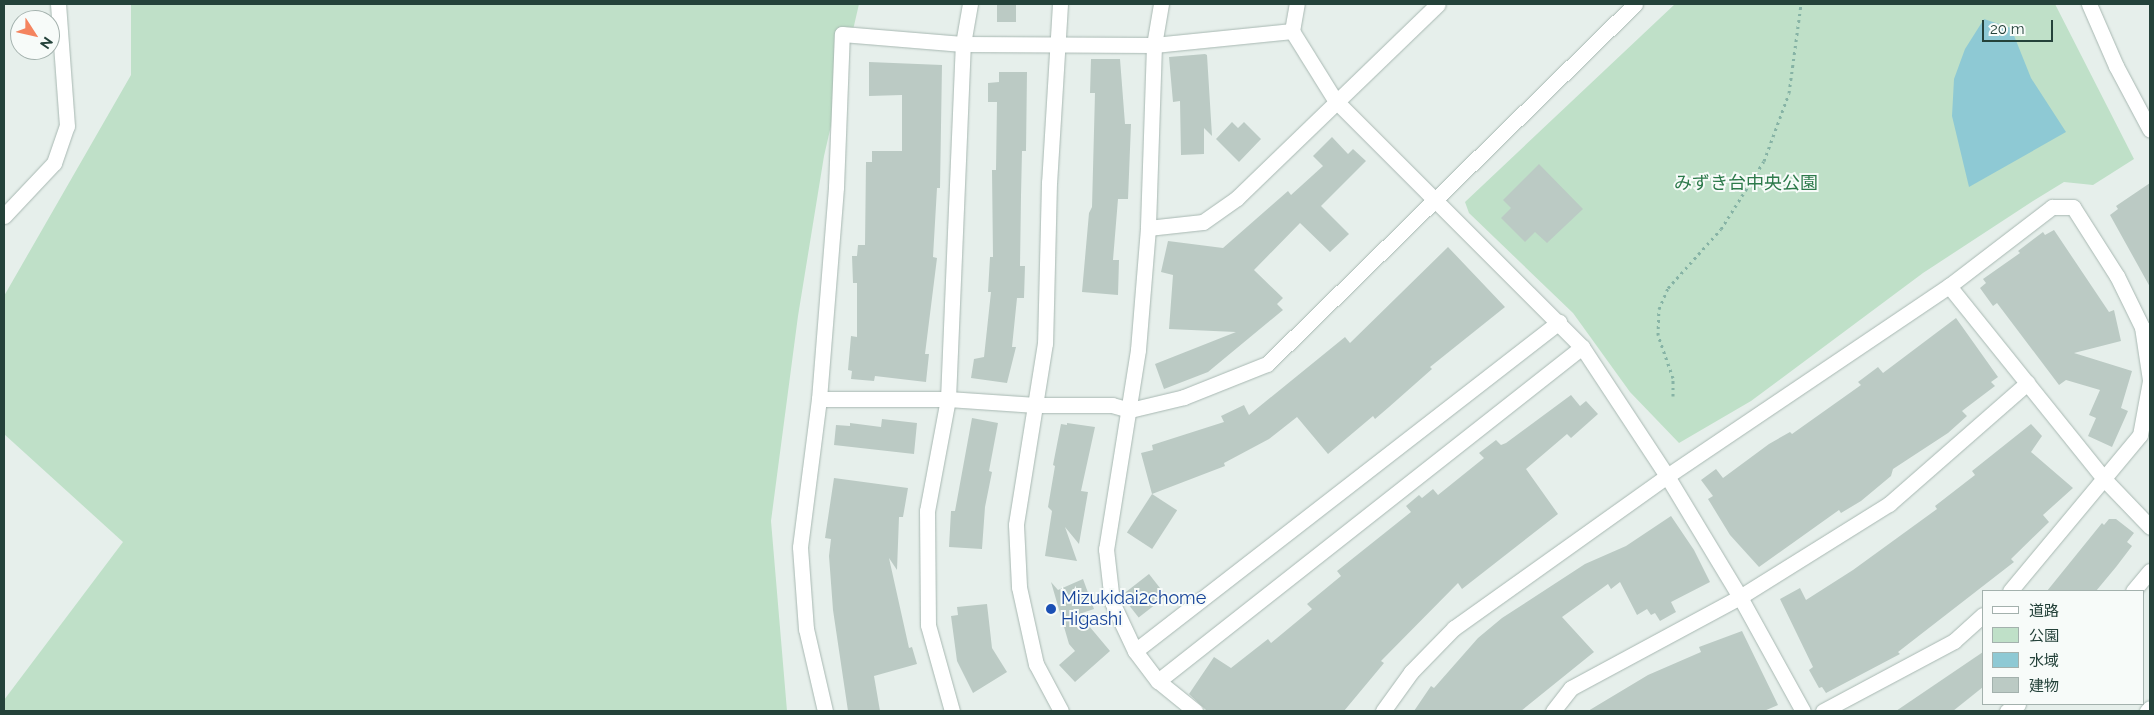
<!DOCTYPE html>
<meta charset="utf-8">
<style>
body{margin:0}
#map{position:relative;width:2154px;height:715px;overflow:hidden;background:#e6efeb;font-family:Raleway,"Noto Sans JP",sans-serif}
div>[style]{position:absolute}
.green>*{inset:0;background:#bfe0c8}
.water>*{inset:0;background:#8ec9d4}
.building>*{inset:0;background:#bbcac4;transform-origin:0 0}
.path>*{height:3px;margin-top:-1.5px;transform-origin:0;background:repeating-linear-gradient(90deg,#86b3a5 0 2.5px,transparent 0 6.5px)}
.roads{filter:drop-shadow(0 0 1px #a8b8b2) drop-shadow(0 0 1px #a8b8b2)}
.street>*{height:15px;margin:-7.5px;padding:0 7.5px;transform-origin:7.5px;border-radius:7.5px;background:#fff}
.dots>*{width:14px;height:14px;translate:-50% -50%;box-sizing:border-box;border:2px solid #f7fbf9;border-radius:50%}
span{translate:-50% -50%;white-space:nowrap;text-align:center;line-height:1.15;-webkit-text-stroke:4px #f7fbf9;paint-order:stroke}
.park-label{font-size:18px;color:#2d7a4b}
.transit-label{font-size:18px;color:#164399}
.left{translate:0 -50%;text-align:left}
.frame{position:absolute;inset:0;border:5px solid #24423a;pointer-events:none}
.legend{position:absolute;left:1982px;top:590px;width:162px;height:115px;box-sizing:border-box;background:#f7fbf9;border:1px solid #a3b1ad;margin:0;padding:6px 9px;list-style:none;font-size:15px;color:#24423a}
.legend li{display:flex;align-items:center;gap:10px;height:25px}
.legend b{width:25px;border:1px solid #a3b1ad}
.north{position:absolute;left:10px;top:10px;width:50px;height:50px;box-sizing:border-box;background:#f7fbf9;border:1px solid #a3b1ad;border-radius:50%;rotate:125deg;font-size:14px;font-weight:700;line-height:20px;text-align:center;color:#24423a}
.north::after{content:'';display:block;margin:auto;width:18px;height:22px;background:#f4845f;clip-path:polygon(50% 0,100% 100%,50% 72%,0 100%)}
.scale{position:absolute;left:1982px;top:20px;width:71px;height:22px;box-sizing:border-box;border:2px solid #24423a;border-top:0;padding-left:6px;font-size:15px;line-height:18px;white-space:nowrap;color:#24423a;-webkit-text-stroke:4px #f7fbf9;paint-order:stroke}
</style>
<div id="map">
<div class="green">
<div style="clip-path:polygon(131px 4px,859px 4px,824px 156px,798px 316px,771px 521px,787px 711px,4px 711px,4px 700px,123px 542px,4px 434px,4px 296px,131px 75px)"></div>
<div style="clip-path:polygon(1675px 4px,2055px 4px,2134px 159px,2093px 185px,2064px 182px,2033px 201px,1923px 273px,1751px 401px,1679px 443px,1630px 392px,1573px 313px,1469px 213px,1465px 202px)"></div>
</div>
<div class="water">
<div style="clip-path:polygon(1984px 19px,2011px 28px,2031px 78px,2066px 132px,1969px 187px,1952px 116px,1954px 79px,1965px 49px)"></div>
</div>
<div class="building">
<div style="left:997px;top:4px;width:19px;height:18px"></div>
<div style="clip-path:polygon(1205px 54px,1207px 55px,1212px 136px,1204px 128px,1204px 154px,1181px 155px,1180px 101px,1173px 102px,1169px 57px)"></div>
<div style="clip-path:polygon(1091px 59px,1120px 59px,1125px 124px,1131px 124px,1128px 199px,1118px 199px,1113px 260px,1119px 260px,1118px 295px,1082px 292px,1089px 213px,1092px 207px,1095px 93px,1090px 93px)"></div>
<div style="clip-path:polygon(869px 62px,942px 65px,940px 188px,937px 188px,933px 257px,937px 258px,925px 354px,929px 354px,926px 382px,875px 376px,874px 381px,851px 379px,852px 371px,848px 370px,851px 336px,857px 337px,857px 283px,853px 283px,852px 256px,857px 256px,858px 245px,865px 245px,866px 162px,872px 162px,872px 151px,902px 151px,902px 95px,869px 96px)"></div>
<div style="clip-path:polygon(999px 72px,1027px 72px,1026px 151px,1022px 151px,1021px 196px,1020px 266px,1025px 266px,1024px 298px,1017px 298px,1012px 347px,1016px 347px,1007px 383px,971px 378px,974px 359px,984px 357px,991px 292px,988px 292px,990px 257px,993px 257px,992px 170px,996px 170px,997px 102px,988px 102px,988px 83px,999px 82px)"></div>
<div style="clip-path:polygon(1232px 122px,1238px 128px,1244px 122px,1261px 139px,1239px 162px,1216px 139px)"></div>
<div style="clip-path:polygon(1332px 137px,1348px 154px,1353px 149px,1366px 161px,1321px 206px,1349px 234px,1330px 252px,1300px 223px,1254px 270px,1283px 298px,1277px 304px,1283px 310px,1208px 372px,1164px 389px,1155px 364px,1236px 332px,1169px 329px,1173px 275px,1161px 272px,1168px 241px,1223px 248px,1288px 191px,1291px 195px,1323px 166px,1313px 156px)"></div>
<div style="clip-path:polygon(1539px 164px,1583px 209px,1547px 243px,1535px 232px,1525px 242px,1501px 218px,1511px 208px,1503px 200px)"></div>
<div style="clip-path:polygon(2150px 183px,2150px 287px,2110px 215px,2118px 209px,2116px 206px)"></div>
<div style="clip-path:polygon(2054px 230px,2109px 312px,2114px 310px,2121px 341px,2074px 353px,2132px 371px,2121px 408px,2128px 411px,2112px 447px,2088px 436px,2096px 418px,2089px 415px,2100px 390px,2066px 380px,2059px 385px,1997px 303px,1993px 306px,1980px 288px,1986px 283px,1983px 279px,2020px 253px,2018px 251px,2043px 232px,2045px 235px)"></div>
<div style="clip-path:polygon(1448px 247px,1505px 307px,1430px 367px,1432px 369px,1389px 407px,1375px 419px,1373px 416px,1328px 454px,1297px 417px,1269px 439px,1224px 463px,1225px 466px,1152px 494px,1141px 453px,1153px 450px,1152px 445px,1224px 422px,1221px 416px,1244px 405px,1249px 415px,1345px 337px,1350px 343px)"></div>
<div style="clip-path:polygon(1956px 318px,1998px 377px,1991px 382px,1995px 386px,1962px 411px,1967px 416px,1948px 433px,1893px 469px,1891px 476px,1861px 501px,1841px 513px,1839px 510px,1759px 567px,1730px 535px,1708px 499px,1713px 496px,1701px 480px,1716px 469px,1723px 478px,1769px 444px,1790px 432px,1792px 434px,1861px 385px,1858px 382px,1878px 367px,1883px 373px)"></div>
<div style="clip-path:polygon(1571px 395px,1580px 406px,1586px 401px,1598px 414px,1571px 438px,1567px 434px,1526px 469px,1558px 514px,1462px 589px,1458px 583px,1381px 661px,1384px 663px,1344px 711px,1207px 711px,1189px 694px,1214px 657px,1231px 668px,1268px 639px,1271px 643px,1312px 609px,1307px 604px,1341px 576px,1337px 571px,1411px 512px,1406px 506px,1419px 495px,1422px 498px,1433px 489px,1438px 495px,1484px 458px,1479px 453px,1496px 440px,1501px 445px,1506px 443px)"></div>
<div style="clip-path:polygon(972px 418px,998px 423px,989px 471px,992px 472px,985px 507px,982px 549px,949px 547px,951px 511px,955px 511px)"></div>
<div style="clip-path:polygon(882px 419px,917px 423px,914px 454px,834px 445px,836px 425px,850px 426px,850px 423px,881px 427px)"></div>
<div style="clip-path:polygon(1067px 423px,1095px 427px,1081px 491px,1088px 492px,1079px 544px,1065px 527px,1077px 561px,1045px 556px,1052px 511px,1048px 507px,1055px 466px,1053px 465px,1061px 424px,1067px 425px)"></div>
<div style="clip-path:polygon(2031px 424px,2042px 436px,2031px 452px,2073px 488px,2043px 515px,2049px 522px,2011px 559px,2014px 562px,1898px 652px,1900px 654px,1826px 693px,1822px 687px,1819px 688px,1809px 670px,1813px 667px,1780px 599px,1800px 588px,1806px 600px,1853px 570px,1937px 509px,1935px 506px,1975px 475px,1972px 471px)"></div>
<div style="clip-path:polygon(834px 478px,908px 488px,903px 517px,899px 517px,897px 570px,889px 558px,909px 648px,912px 647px,917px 664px,874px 676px,880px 711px,848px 711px,833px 610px,829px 556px,831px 539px,825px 538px)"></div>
<div style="left:1152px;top:494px;width:30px;height:46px;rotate:33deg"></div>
<div style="clip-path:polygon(1671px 516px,1694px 550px,1710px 582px,1671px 602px,1676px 612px,1660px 621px,1655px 613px,1651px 615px,1647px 609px,1637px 615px,1620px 582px,1611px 589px,1608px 584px,1562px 617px,1594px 652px,1521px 711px,1414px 711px,1431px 686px,1434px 688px,1478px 638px,1502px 618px,1585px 564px,1626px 546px)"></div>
<div style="clip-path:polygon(2109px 519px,2116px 519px,2134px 533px,2127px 542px,2132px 546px,2116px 567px,2096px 591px,2047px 591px,2102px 523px,2104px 525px)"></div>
<div style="left:1149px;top:574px;width:28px;height:35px;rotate:52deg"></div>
<div style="clip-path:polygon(1083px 579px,1094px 609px,1079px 614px,1110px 651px,1075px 682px,1059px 665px,1075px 651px,1069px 644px,1051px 582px,1058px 590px)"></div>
<div style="clip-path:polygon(987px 604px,992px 648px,1007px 672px,973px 693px,957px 661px,951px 616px,958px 615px,957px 607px)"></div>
<div style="clip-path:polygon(1742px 631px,1778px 705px,1764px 711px,1588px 711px,1648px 675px,1701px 652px,1699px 647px)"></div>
<div style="clip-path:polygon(1983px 652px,1983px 687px,1953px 711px,1896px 711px)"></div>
</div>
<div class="path">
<div style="left:1673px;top:396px;width:18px;rotate:-90deg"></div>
<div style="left:1673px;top:378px;width:46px;rotate:-109.2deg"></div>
<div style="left:1658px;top:335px;width:26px;rotate:-88deg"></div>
<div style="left:1659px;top:309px;width:23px;rotate:-67deg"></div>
<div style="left:1668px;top:288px;width:79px;rotate:-48.1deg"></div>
<div style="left:1721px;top:229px;width:80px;rotate:-57.7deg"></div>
<div style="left:1764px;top:161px;width:72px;rotate:-69.8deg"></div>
<div style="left:1789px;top:93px;width:90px;rotate:-82.3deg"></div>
</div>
<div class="roads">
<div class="street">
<div style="left:1060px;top:4px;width:178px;rotate:93.5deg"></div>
<div style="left:1049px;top:182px;width:161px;rotate:91.4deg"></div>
<div style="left:1045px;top:343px;width:184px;rotate:99.1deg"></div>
<div style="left:1016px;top:525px;width:62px;rotate:87.2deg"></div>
<div style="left:1019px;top:587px;width:79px;rotate:77.6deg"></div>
<div style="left:1036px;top:664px;width:53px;rotate:62deg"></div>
<div style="left:1161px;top:4px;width:42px;rotate:99.7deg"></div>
<div style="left:1154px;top:45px;width:183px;rotate:91.9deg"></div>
<div style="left:1148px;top:228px;width:122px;rotate:94.7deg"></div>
<div style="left:1138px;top:350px;width:202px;rotate:99.1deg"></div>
<div style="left:1106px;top:549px;width:53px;rotate:83.5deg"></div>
<div style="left:1112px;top:602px;width:54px;rotate:64.9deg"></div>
<div style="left:1135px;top:651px;width:38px;rotate:53deg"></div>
<div style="left:1158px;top:681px;width:48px;rotate:39deg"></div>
<div style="left:2089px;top:4px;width:68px;rotate:66.5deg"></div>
<div style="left:2116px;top:66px;width:72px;rotate:62deg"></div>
<div style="left:1292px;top:31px;width:81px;rotate:58.1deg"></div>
<div style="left:1335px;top:100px;width:349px;rotate:45deg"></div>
<div style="left:1582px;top:347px;width:154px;rotate:56.6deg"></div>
<div style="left:1667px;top:476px;width:141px;rotate:58.9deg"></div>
<div style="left:1740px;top:597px;width:130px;rotate:61.1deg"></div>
<div style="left:4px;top:216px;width:73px;rotate:-46.7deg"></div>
<div style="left:54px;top:163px;width:39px;rotate:-71deg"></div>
<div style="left:67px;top:126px;width:122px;rotate:-94.2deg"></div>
<div style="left:1148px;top:228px;width:55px;rotate:-6.2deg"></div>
<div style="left:1203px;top:222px;width:42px;rotate:-35.2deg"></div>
<div style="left:1237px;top:198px;width:279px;rotate:-44deg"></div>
<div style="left:1949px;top:286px;width:249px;rotate:51.2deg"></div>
<div style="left:2105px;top:480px;width:65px;rotate:46.2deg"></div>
<div style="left:819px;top:399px;width:213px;rotate:-85.4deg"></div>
<div style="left:836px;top:187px;width:153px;rotate:-87.8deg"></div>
<div style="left:842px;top:34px;width:121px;rotate:4.7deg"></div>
<div style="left:963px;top:44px;width:191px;rotate:0.3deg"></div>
<div style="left:1154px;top:45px;width:139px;rotate:-5.8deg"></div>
<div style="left:1292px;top:31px;width:27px;rotate:-80deg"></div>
<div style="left:2010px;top:591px;width:203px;rotate:-50.2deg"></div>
<div style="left:2140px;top:435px;width:55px;rotate:-79.5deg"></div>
<div style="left:2133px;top:591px;width:26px;rotate:-50deg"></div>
<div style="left:1135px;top:651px;width:537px;rotate:-37.81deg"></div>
<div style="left:1158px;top:681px;width:540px;rotate:-38.23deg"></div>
<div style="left:825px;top:711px;width:84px;rotate:-103deg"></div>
<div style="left:806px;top:629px;width:82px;rotate:-94.2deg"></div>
<div style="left:800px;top:547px;width:149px;rotate:-82.7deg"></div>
<div style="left:819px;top:399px;width:129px"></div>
<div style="left:948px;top:399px;width:88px;rotate:3.9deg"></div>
<div style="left:1036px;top:405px;width:76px"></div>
<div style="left:1112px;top:405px;width:19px;rotate:16deg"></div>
<div style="left:1130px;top:410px;width:56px;rotate:-13.5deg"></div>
<div style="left:1184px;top:397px;width:89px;rotate:-21.7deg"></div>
<div style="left:1267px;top:364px;width:515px;rotate:-44.37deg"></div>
<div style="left:952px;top:711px;width:89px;rotate:-105.6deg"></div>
<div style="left:928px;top:625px;width:114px;rotate:-90.5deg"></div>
<div style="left:927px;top:511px;width:114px;rotate:-79.4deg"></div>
<div style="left:948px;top:399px;width:355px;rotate:-87.6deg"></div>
<div style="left:963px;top:44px;width:41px;rotate:-80.1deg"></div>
<div style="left:1383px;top:711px;width:48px;rotate:-54.3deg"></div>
<div style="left:1411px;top:672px;width:62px;rotate:-45.7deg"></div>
<div style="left:1454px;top:628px;width:262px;rotate:-35.5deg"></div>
<div style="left:1667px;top:476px;width:340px;rotate:-34deg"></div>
<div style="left:1949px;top:286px;width:130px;rotate:-37.5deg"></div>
<div style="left:2052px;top:207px;width:21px"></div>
<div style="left:2073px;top:207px;width:82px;rotate:57.5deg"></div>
<div style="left:2117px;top:276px;width:57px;rotate:63.9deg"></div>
<div style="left:2142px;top:327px;width:54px;rotate:81.4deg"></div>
<div style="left:1553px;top:711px;width:29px;rotate:-52deg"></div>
<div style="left:1571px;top:688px;width:192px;rotate:-28.3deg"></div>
<div style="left:1740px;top:597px;width:176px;rotate:-32deg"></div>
<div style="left:1889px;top:504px;width:184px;rotate:-41.2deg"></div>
<div style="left:1823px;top:711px;width:149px;rotate:-28.1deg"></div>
<div style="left:1954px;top:641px;width:39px;rotate:-42deg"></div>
<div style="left:2007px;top:711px;width:13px;rotate:-32deg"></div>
<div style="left:2147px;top:711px;width:4px;rotate:-45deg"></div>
</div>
</div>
<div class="dots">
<div style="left:1051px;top:609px;background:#1a4fb4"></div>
</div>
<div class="park-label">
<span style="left:1746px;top:183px">みずき台中央公園</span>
</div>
<div class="transit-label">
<span class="left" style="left:1061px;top:609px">Mizukidai2chome<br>Higashi</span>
</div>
<div class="frame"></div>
<ul class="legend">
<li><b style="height:6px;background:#fff"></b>道路</li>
<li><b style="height:14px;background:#bfe0c8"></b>公園</li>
<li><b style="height:14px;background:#8ec9d4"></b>水域</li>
<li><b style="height:14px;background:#bbcac4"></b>建物</li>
</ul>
<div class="north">N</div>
<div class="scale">20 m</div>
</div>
